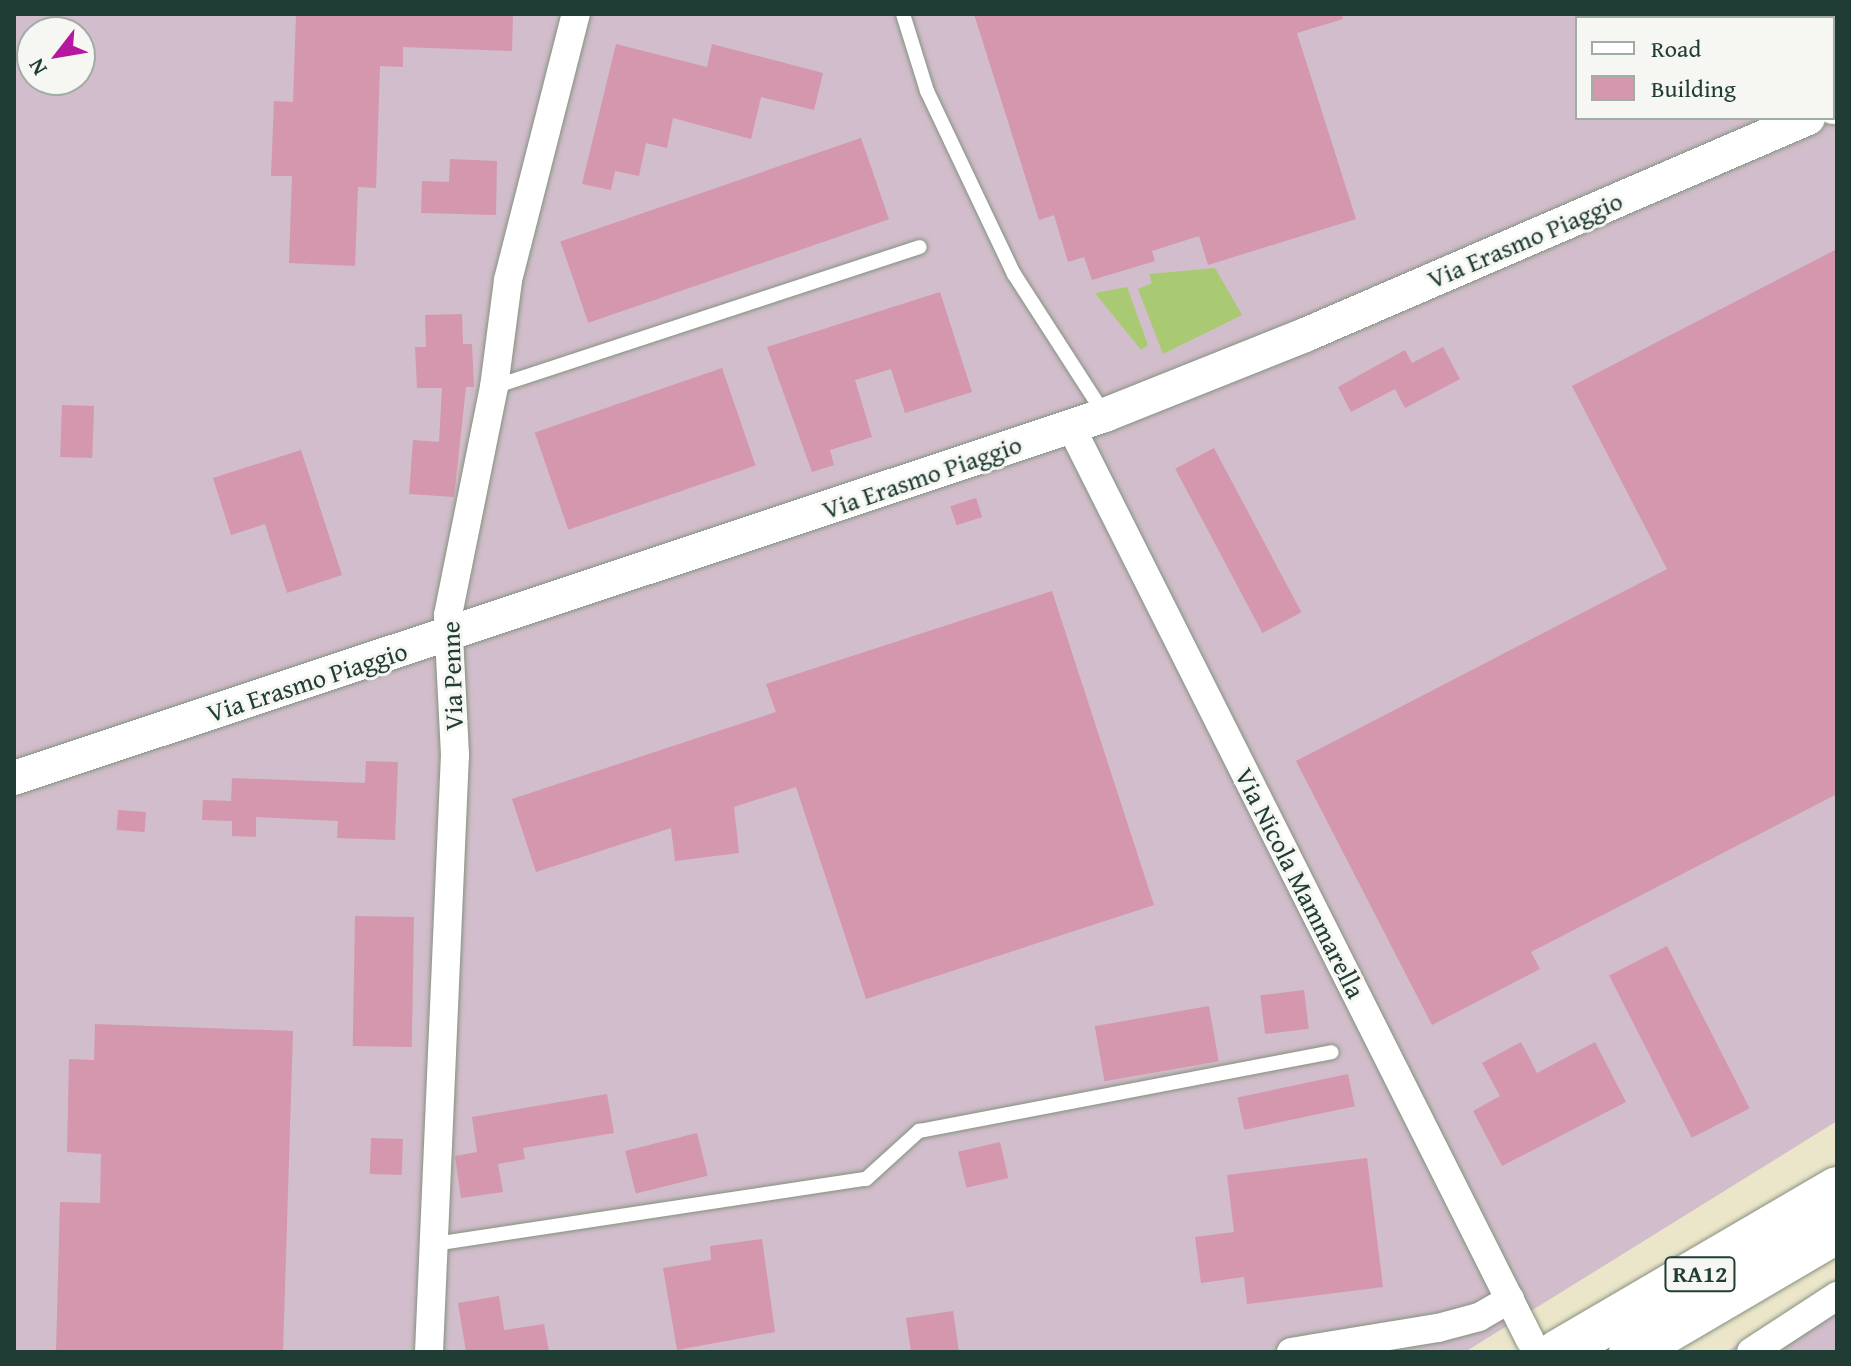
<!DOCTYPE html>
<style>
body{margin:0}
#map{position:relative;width:1851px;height:1366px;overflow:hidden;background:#ebe5ca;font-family:"Gentium Book Plus",serif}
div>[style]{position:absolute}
.industrial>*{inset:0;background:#d1bdcb}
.green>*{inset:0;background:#a9ca73}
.building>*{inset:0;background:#d497ad;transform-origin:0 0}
.roads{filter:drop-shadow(0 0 2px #85917f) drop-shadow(0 0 2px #85917f)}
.service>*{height:14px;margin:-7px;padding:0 7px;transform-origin:7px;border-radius:7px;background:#fff}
.minor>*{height:28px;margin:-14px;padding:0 14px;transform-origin:14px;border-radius:14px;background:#fff}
.tertiary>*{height:34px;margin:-17px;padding:0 17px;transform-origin:17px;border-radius:17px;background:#fff}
.motorway>*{height:44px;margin:-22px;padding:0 22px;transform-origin:22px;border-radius:22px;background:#fff}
span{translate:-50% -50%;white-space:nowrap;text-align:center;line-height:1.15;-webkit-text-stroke:6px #f6f6f2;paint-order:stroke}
.shield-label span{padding:2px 6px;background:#f6f6f2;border:2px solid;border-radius:6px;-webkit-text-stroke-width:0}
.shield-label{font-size:24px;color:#1f3d34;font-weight:700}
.street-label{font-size:26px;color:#1f3d34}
.frame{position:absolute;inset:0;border:16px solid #1f3d34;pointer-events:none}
.legend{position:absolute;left:1575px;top:16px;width:260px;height:104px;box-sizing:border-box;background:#f6f6f2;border:2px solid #a0aca6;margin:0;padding:10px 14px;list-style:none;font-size:24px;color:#1f3d34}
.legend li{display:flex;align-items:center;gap:16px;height:40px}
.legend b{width:40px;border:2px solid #a0aca6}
.north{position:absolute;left:16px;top:16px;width:80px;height:80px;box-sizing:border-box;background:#f6f6f2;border:2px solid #a0aca6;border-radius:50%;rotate:239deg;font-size:22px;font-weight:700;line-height:32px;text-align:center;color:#1f3d34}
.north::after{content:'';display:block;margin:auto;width:28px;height:36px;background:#b5179e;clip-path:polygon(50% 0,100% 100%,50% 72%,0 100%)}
</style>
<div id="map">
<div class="industrial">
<div style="clip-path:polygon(evenodd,14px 14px,1837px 14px,1837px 1121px,1465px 1352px,14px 1352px,14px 14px,1577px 18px,1833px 18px,1833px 118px,1577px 118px,1577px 18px,14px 14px,32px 32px,80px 32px,80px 80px,32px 80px,32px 32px)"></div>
<div style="clip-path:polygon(1837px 1280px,1837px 1352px,1726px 1352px)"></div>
</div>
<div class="green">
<div style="clip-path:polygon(1215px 268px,1242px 315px,1163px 354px,1138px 289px,1152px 283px,1149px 274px)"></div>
<div style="clip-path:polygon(1127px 287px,1148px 345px,1141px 350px,1095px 293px)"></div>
</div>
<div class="building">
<div style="clip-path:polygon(296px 14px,513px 14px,512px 51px,403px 47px,403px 67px,380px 66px,376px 188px,358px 187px,355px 266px,289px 263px,292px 176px,271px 176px,274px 101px,293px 102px)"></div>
<div style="clip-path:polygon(974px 14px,1342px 14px,1343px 19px,1297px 33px,1356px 219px,1208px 265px,1199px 236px,1152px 251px,1155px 261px,1092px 280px,1084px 257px,1068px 262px,1054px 215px,1039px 220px)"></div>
<div style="clip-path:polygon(616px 44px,707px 67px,712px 44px,823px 73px,814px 110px,761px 97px,751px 139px,673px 118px,667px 148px,646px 143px,639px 176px,615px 171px,611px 190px,582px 184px)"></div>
<div style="left:861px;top:138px;width:86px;height:318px;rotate:71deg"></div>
<div style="clip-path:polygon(450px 159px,497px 161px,496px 215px,421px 213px,422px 181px,449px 182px)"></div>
<div style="clip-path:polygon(1837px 249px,1837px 794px,1531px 952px,1540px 969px,1432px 1025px,1296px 761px,1667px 569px,1572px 386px)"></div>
<div style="clip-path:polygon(940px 292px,972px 392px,905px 413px,891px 369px,855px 380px,872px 437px,830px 450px,834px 465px,812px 472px,767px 347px)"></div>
<div style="clip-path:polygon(462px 314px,463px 344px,472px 344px,474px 387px,466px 387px,454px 497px,409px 494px,413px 440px,439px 442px,442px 388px,417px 388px,415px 347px,426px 347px,425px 315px)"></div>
<div style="clip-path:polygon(1443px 347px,1460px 379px,1405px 408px,1395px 389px,1351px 412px,1338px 387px,1405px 350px,1412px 363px)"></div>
<div style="left:722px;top:368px;width:103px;height:198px;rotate:71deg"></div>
<div style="left:62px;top:405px;width:32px;height:52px;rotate:2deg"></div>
<div style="left:1214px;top:448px;width:186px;height:44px;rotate:62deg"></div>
<div style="clip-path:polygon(301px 450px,342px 575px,287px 593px,265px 524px,231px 535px,213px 478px)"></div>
<div style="left:976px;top:498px;width:20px;height:27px;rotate:72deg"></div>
<div style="clip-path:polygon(1052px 591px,1154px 905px,866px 999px,796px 787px,734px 807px,739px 853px,675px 861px,671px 828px,536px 872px,512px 799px,776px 712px,766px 684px)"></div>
<div style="clip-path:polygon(366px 761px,398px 762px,395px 840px,337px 838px,338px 821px,256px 817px,256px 837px,232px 836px,232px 821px,202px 820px,203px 800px,231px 801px,232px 778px,365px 783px)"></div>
<div style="left:118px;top:810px;width:28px;height:20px;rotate:4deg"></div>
<div style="left:355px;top:916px;width:59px;height:130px;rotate:1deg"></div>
<div style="left:1667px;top:946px;width:182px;height:65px;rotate:63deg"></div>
<div style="left:1304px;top:990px;width:39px;height:44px;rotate:83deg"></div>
<div style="left:1209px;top:1006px;width:56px;height:116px;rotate:80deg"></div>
<div style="clip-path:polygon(95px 1024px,293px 1031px,283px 1352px,56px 1352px,60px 1202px,100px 1203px,101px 1154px,67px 1152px,69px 1059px,94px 1060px)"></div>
<div style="clip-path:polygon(1521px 1042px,1537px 1073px,1595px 1042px,1626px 1102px,1502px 1166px,1473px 1111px,1500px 1096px,1482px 1063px)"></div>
<div style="left:1348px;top:1074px;width:33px;height:113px;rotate:78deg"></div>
<div style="clip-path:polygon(607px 1094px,614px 1133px,523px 1148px,525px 1159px,498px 1164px,503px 1192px,461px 1198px,455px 1156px,477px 1152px,472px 1117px)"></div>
<div style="left:697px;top:1133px;width:44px;height:74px;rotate:76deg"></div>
<div style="left:371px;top:1138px;width:32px;height:36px;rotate:2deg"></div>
<div style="left:1000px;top:1142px;width:37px;height:43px;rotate:77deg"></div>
<div style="clip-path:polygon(1367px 1158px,1383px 1287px,1247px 1304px,1244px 1277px,1201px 1283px,1195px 1237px,1234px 1232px,1227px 1175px)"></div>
<div style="clip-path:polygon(762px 1239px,775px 1332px,677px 1350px,663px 1268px,711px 1260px,710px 1246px)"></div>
<div style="clip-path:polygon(499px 1296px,504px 1330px,544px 1324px,549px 1352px,466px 1352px,458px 1303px)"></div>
<div style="clip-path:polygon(953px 1311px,959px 1352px,911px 1352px,906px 1318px)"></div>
</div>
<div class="roads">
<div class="service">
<div style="left:903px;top:14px;width:81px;rotate:72.7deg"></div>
<div style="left:927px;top:91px;width:203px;rotate:64.6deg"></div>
<div style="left:1014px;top:274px;width:168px;rotate:57.2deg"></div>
<div style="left:494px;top:387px;width:448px;rotate:-18.2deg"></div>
<div style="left:434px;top:1244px;width:437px;rotate:-8.6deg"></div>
<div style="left:866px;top:1179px;width:72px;rotate:-42.2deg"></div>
<div style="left:919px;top:1131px;width:420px;rotate:-10.8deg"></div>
</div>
<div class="minor">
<div style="left:1071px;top:427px;width:1022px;rotate:63.31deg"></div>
<div style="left:429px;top:1352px;width:598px;rotate:-87.51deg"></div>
<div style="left:455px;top:755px;width:140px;rotate:-92.9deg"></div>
<div style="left:448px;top:615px;width:233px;rotate:-78.6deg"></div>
<div style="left:494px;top:387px;width:108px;rotate:-82.5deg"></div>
<div style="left:508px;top:280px;width:275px;rotate:-75.7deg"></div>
<div style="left:1291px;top:1352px;width:149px;rotate:-9.3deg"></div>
<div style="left:1438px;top:1328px;width:42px;rotate:-15deg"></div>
<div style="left:1479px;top:1317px;width:36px;rotate:-30deg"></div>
<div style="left:1751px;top:1352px;width:103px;rotate:-33.1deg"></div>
</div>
<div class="tertiary">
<div style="left:1833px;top:107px;width:4px;rotate:-27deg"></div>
<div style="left:14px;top:778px;width:1150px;rotate:-18.4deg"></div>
<div style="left:1105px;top:415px;width:215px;rotate:-21.8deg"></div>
<div style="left:1305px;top:335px;width:548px;rotate:-23.34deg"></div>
</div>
<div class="motorway">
<div style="left:1558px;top:1352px;width:323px;rotate:-30.3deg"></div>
<div style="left:1631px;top:1352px;width:239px;rotate:-30.4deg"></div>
</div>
</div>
<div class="shield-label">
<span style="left:1700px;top:1274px">RA12</span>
</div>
<div class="street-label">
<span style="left:1525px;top:240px;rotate:-23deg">Via Erasmo Piaggio</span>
<span style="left:922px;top:477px;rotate:-19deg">Via Erasmo Piaggio</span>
<span style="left:452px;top:676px;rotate:-92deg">Via Penne</span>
<span style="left:307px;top:682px;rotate:-18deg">Via Erasmo Piaggio</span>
<span style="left:1300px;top:883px;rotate:63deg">Via Nicola Mammarella</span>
</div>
<div class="frame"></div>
<ul class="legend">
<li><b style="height:10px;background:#fff"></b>Road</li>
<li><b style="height:22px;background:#d497ad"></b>Building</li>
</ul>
<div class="north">N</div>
</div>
